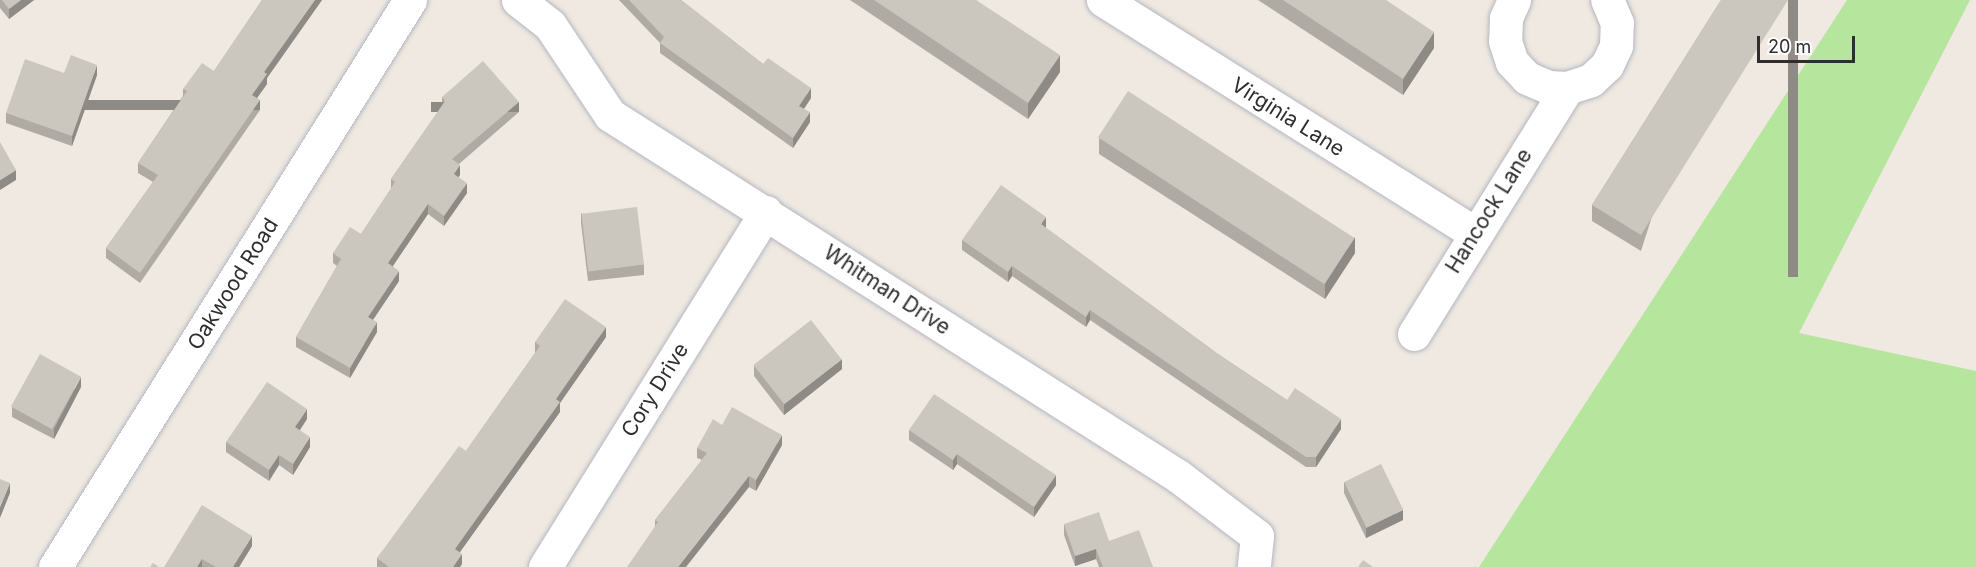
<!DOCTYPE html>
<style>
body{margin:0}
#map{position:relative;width:1976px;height:567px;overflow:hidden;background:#efe9e1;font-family:Inter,sans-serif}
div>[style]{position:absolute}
.green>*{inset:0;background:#b6e59e}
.roads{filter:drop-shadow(0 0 2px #b4b7c1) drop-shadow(0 0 2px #b4b7c1)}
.street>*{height:33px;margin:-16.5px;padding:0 16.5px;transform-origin:16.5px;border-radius:16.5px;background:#fff}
.secondary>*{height:33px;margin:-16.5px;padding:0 16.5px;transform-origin:16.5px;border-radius:16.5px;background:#fff}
.wall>*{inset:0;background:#afaba4}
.shaded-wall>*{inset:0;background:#8e8b86;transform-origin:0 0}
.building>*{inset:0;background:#cbc7bf;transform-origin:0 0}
span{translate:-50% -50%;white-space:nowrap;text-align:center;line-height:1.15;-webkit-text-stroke:5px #fff;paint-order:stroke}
.street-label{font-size:21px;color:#2e2e2e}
.scale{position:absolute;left:1757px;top:36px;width:98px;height:27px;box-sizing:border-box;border:3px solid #2e2e2e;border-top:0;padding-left:8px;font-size:18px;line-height:21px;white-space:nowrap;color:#2e2e2e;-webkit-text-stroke:4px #fff;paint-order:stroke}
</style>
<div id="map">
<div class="green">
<div style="clip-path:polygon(1847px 0,1970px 0,1799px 333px,1976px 371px,1976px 567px,1479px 567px)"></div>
</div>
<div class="roads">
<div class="street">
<div style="left:518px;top:0;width:41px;rotate:38deg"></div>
<div style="left:550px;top:25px;width:108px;rotate:56.3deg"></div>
<div style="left:610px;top:115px;width:673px;rotate:32.44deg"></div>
<div style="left:1178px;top:476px;width:99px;rotate:37.2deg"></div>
<div style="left:1257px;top:536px;width:31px;rotate:96deg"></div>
<div style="left:1103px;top:0;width:438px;rotate:32.1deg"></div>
<div style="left:1514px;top:0;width:20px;rotate:114deg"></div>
<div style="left:1506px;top:18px;width:23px;rotate:92deg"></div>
<div style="left:1505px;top:41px;width:22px;rotate:72deg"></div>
<div style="left:1512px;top:62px;width:22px;rotate:47deg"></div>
<div style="left:1527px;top:78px;width:23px;rotate:23deg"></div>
<div style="left:1548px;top:87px;width:19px;rotate:3deg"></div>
<div style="left:1567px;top:88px;width:25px;rotate:-18deg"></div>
<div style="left:1591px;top:80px;width:22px;rotate:-43deg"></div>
<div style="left:1607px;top:65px;width:21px;rotate:-65deg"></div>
<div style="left:1616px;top:46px;width:23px;rotate:-88deg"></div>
<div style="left:1617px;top:23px;width:25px;rotate:-113deg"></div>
<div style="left:1414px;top:334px;width:290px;rotate:-58.1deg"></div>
<div style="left:545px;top:567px;width:418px;rotate:-58.1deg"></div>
</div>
<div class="secondary">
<div style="left:55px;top:567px;width:669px;rotate:-57.95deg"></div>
</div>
</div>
<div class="wall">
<div style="clip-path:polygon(0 0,34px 0,9px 19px,0 8px)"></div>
<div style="clip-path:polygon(262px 0,322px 0,267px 78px,267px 84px,257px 98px,260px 110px,140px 283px,106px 258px,106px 248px,153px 182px,138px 173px,138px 163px,183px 96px,183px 89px,214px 71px)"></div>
<div style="clip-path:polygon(619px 0,681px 0,763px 64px,811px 98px,804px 109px,810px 122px,793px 148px,660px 53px,660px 43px)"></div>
<div style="clip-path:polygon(850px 0,976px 0,1060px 72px,1028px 119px)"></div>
<div style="clip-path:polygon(1258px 0,1386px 0,1434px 48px,1403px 95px)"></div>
<div style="clip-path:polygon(1721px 0,1641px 251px,1592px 221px,1592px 205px)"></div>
<div style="clip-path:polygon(64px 73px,97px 75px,72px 146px,6px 123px,6px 113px)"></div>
<div style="clip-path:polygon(442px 97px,519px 112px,459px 164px,460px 175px,458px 177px,467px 193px,444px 226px,428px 214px,393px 266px,399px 281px,373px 320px,377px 332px,350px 378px,296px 347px,296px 337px,337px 266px,333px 263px,333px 253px,361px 234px,391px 189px,391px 179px,442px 106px)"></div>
<div style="clip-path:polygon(1099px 138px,1355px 253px,1325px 299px,1099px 154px)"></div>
<div style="clip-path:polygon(581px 213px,644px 265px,644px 275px,588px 281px,581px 223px)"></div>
<div style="clip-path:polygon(1046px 228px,1218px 354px,1287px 400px,1341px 429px,1316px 467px,1306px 467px,1090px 320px,1086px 327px,1012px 276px,1008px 282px,962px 250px,962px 240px)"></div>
<div style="clip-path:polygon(606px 337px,560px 403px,560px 412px,460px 552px,462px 564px,460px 567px,377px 567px,377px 558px,466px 451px,535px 353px,535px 342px)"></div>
<div style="clip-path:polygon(754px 366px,842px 369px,784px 415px,754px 376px)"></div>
<div style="clip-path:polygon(81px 387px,54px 439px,12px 417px,12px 407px)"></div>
<div style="clip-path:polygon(307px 419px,300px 430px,310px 447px,293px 475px,279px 465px,269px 481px,226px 452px,226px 442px)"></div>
<div style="clip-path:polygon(722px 425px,782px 445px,756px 491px,749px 487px,655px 527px,655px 520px,702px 460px,697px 458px,697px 448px)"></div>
<div style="clip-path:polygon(909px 430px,1056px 485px,1034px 517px,957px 464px,953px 470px,909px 440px)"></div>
<div style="clip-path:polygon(1344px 482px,1403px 520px,1366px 538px,1344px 493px)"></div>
<div style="clip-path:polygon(1064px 524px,1109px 541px,1153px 567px,1099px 567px,1096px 559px,1075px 566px,1064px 535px)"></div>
<div style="clip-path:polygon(252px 546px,239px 567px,164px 567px)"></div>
</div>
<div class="shaded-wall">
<div style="clip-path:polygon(21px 0,34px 0,9px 19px,9px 9px)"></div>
<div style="clip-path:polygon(315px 0,322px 0,267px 78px,267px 84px,252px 105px,252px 95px,264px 72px)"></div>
<div style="left:1788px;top:0;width:10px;height:277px"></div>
<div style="clip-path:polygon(1434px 32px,1434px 48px,1403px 95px,1403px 79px)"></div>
<div style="clip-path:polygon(1060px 55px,1060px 72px,1028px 119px,1028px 103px)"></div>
<div style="clip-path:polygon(97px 65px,97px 75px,72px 146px,72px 136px)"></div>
<div style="clip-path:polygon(811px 88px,811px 98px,799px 116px,799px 106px)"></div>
<div style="left:260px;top:100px;width:10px;height:211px;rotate:90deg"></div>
<div style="left:519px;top:102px;width:10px;height:88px;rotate:90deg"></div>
<div style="clip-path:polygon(810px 112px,810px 122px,793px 148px,793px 138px)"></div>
<div style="clip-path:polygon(460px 165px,460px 175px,454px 184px,454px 174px)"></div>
<div style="clip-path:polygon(16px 170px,16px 180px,0 190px,0 180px)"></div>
<div style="clip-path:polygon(467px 183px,467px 193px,444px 226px,444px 216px)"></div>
<div style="clip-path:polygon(428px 204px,428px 214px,388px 273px,388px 263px)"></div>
<div style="clip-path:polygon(1046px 217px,1046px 227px,1041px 234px,1041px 224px)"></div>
<div style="clip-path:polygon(1355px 237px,1355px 253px,1325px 299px,1325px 283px)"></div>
<div style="clip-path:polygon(1012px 266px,1012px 276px,1008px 282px,1008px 272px)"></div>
<div style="clip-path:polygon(399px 271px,399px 281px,368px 327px,368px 317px)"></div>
<div style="clip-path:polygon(1090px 310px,1090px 320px,1086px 327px,1086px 317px)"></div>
<div style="clip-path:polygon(377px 322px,377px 332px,350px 378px,350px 368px)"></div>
<div style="clip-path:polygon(606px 327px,606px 337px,560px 403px,560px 412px,455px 559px,455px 549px,556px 399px)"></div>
<div style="clip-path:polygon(842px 359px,842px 369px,784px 415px,784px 404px)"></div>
<div style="clip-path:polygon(81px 377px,81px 387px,54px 439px,54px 429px)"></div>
<div style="clip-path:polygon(307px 409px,307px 419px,295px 437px,295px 427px)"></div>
<div style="clip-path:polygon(1341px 419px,1341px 429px,1316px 467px,1316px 457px)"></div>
<div style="clip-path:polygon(782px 435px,782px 445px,756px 491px,756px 480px)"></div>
<div style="clip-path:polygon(310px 437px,310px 447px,293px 475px,293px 464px)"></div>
<div style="clip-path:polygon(957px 454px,957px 464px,953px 470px,953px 460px)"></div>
<div style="clip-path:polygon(279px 455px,279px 465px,269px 481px,269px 470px)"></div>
<div style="clip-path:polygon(1056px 475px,1056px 485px,1034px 517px,1034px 507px)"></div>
<div style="clip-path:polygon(749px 476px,749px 487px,686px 567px,678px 567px)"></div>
<div style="clip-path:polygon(10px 483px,10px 493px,0 518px,0 507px)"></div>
<div style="clip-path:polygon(1403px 510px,1403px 520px,1366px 538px,1366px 528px)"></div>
<div style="clip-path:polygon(252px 536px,252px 546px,239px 567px,233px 567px)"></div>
<div style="clip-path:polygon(1096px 549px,1096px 559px,1075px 566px,1075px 556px)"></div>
<div style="clip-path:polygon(462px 554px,462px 564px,460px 567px,453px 567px)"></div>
<div style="clip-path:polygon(202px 559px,202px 567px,197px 567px)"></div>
</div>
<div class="building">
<div style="clip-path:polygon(2px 0,21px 0,9px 9px)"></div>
<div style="clip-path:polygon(262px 0,315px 0,264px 72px,267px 74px,252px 95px,260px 100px,140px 273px,106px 248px,158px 175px,138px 163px,187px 91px,183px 89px,202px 63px,214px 71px)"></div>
<div style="clip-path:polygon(629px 0,681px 0,763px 64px,768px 58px,811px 88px,799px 106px,810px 112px,793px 138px,660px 43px,664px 37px)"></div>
<div style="clip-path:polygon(874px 0,976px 0,1060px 55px,1028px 103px)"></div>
<div style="clip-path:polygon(1283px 0,1386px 0,1434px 32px,1403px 79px)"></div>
<div style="clip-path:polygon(1721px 0,1788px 0,1641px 235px,1592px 205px)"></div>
<div style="clip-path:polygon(71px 55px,97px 65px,72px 136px,6px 113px,25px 59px,64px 73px)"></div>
<div style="clip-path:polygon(483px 61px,519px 102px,452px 159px,460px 165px,454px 174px,467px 183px,444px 216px,428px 204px,388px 263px,399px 271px,368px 317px,377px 322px,350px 368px,296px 337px,341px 259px,333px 253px,350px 227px,361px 234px,395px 182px,391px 179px,445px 101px,442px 97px)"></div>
<div style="left:1128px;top:91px;width:270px;height:55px;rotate:33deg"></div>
<div style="clip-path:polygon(0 142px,16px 170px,0 180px)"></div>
<div style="clip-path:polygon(1001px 185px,1046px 217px,1041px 224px,1218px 354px,1287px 400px,1295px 388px,1341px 419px,1316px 457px,1306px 457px,1090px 310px,1086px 317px,1012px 266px,1008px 272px,962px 240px)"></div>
<div style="left:637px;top:207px;width:58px;height:56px;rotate:83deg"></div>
<div style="clip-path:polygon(565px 299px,606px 327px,556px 399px,560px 402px,455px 549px,462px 554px,453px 567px,389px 567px,377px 558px,459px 446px,466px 451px,540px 346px,535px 342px)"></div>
<div style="left:811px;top:320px;width:50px;height:73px;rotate:52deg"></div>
<div style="left:40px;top:354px;width:47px;height:60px;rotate:29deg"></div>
<div style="clip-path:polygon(267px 382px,307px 409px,295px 427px,310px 437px,293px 464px,279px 455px,269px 470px,226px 442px)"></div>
<div style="clip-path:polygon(934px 394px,1056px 475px,1034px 507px,957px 454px,953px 460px,909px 430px)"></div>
<div style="clip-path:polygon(732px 407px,782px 435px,756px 480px,749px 476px,678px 567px,627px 567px,658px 522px,655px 520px,707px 453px,697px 448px,713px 419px,722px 425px)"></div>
<div style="left:1381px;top:464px;width:51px;height:41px;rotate:64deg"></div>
<div style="clip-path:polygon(0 479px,10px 483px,0 507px)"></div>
<div style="clip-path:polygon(202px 505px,252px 536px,233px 567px,216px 567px,202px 559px,197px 567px,164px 567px)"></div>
<div style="clip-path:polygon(1099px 512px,1109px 541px,1139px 530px,1153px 567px,1103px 567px,1096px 549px,1075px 556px,1064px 524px)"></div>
<div style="clip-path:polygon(1363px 560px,1373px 567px,1358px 567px)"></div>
<div style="clip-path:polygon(153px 563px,159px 567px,150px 567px)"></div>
</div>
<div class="street-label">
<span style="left:1288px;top:117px;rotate:32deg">Virginia Lane</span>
<span style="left:1489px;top:211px;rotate:-58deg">Hancock Lane</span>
<span style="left:233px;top:284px;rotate:-58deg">Oakwood Road</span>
<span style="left:887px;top:290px;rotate:33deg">Whitman Drive</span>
<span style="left:655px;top:390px;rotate:-58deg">Cory Drive</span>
</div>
<div class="scale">20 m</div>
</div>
